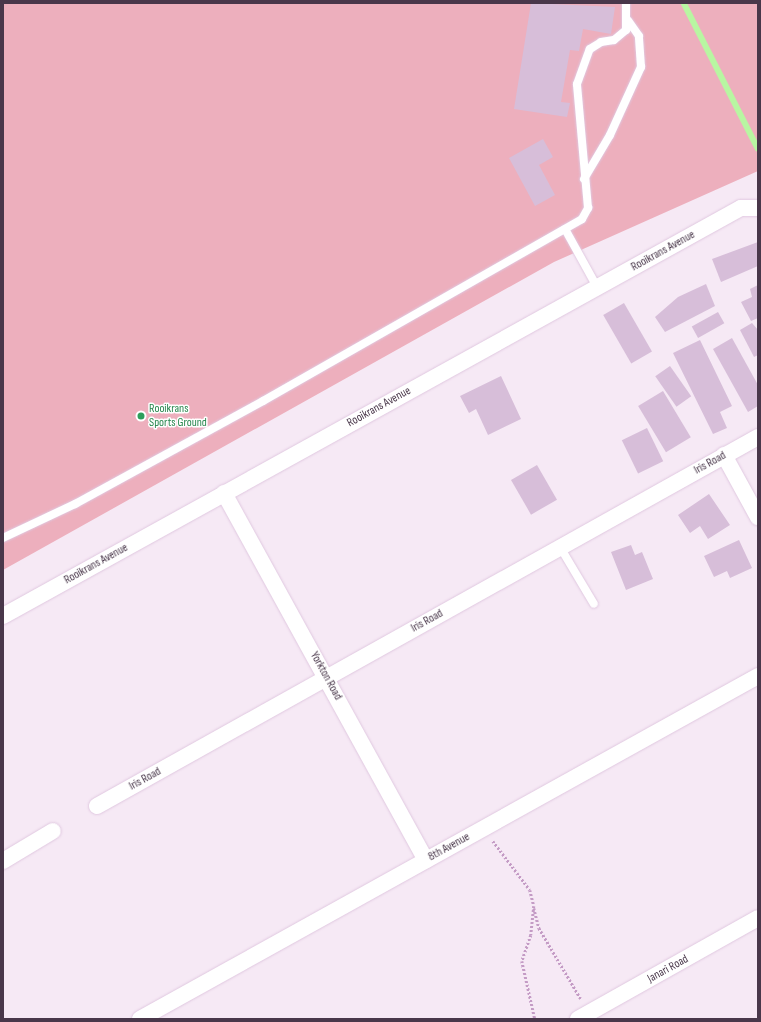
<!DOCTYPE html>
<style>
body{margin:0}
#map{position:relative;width:761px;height:1022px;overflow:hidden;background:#f6e9f5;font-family:"Sofia Sans Condensed",sans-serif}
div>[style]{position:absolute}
.green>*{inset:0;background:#edafbd}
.stream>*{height:5.5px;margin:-2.75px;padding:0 2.75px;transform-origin:2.75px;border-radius:2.75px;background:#b8f6a2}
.building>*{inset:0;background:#d7bed9;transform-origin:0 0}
.path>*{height:2.5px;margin-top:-1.25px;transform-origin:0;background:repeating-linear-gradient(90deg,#c49bc5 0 2px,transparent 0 4px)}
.roads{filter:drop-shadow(0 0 1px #e0c8e0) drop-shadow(0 0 1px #e0c8e0)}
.lane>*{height:8px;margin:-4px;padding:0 4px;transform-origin:4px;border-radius:4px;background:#fff}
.street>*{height:16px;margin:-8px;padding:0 8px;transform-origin:8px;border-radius:8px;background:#fff}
.dots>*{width:11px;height:11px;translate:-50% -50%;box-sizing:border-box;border:2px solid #fff;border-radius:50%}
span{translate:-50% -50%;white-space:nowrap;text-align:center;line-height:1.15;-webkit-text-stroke:3px #fff;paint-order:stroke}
.street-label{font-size:12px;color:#49374a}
.leisure-label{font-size:12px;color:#27864d}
.left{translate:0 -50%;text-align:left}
.frame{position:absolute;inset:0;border:4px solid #49374a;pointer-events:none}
</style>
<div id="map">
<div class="green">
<div style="clip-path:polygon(3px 3px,758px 3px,758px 171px,554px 262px,3px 570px)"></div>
</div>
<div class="stream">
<div style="left:684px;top:3px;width:163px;rotate:63deg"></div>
</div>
<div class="building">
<div style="clip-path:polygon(531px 3px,615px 7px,611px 34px,583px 29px,579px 51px,570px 50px,561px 102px,570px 103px,567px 117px,514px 109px)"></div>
<div style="clip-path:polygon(543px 139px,553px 157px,539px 165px,555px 195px,535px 206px,509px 158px)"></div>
<div style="clip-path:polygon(758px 242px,758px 266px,721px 282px,712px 259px)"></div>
<div style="clip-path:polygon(706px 284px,715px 306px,665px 332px,655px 317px,678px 297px)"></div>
<div style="clip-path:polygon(758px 285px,758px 318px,751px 321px,741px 302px,752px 297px,750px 289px)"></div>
<div style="left:624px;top:303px;width:56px;height:24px;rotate:60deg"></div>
<div style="left:718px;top:312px;width:13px;height:30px;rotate:61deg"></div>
<div style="clip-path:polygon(752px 323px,758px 330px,758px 355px,754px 357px,740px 330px)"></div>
<div style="clip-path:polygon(732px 338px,758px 385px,758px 406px,748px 412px,713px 349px)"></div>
<div style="clip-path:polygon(700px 340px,732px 406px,720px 412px,727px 428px,713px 434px,673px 353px)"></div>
<div style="left:670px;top:366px;width:37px;height:18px;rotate:55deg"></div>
<div style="clip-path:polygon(501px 376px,521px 419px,488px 435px,476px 409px,469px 413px,460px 396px)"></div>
<div style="left:663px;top:391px;width:54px;height:29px;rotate:59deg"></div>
<div style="left:647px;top:428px;width:37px;height:28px;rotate:64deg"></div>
<div style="left:537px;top:465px;width:40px;height:30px;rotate:60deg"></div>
<div style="clip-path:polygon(709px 494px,730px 525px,708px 539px,700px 526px,690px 533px,678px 515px)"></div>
<div style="clip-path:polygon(739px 540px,752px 568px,730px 578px,727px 571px,714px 577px,704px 556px)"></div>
<div style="clip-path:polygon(631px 545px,635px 555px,642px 552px,653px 579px,626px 590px,611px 552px)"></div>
</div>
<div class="path">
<div style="left:493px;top:841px;width:61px;rotate:52.9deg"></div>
<div style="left:530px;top:890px;width:16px;rotate:76deg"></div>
<div style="left:534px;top:906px;width:29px;rotate:96deg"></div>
<div style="left:531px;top:935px;width:28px;rotate:109deg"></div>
<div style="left:522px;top:961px;width:59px;rotate:77.4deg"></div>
<div style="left:534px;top:908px;width:21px;rotate:76deg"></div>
<div style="left:539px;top:928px;width:82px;rotate:59.4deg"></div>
</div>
<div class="roads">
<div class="lane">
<div style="left:584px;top:179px;width:51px;rotate:-59.4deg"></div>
<div style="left:610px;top:135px;width:75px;rotate:-65.5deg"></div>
<div style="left:641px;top:67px;width:31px;rotate:-94deg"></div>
<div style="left:639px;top:36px;width:19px;rotate:-125deg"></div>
<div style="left:565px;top:229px;width:66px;rotate:61.1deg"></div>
<div style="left:3px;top:538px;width:80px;rotate:-25.3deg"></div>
<div style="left:75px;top:504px;width:214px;rotate:-28.7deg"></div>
<div style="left:263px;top:401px;width:367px;rotate:-29.7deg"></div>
<div style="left:582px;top:219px;width:13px;rotate:-61deg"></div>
<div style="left:588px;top:208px;width:124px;rotate:-95.1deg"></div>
<div style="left:577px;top:84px;width:37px;rotate:-70deg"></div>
<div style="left:590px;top:49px;width:13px;rotate:-32deg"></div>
<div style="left:601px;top:42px;width:13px;rotate:-9deg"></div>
<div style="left:614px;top:40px;width:16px;rotate:-40deg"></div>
<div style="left:626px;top:30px;width:27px;rotate:-90deg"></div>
<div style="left:560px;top:547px;width:66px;rotate:59.2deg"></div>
</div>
<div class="street">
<div style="left:724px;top:455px;width:71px;rotate:61.3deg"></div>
<div style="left:224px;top:493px;width:419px;rotate:61.2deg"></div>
<div style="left:3px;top:616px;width:843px;rotate:-28.94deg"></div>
<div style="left:741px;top:208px;width:17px"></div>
<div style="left:97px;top:806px;width:757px;rotate:-29.17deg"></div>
<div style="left:3px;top:861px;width:58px;rotate:-31deg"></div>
<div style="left:140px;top:1019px;width:707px;rotate:-29.03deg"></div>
<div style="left:578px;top:1019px;width:206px;rotate:-29.3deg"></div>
</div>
</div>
<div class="dots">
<div style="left:141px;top:416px;background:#2e9e5b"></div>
</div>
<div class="street-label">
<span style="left:663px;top:251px;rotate:-29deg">Rooikrans Avenue</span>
<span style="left:379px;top:407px;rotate:-29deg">Rooikrans Avenue</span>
<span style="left:710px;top:463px;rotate:-29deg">Iris Road</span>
<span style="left:96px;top:564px;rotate:-29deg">Rooikrans Avenue</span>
<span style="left:427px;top:621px;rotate:-29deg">Iris Road</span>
<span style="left:326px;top:676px;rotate:61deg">Yorkton Road</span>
<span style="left:145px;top:779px;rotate:-29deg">Iris Road</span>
<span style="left:449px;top:847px;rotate:-29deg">8th Avenue</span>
<span style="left:668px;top:969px;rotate:-29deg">Janari Road</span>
</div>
<div class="leisure-label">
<span class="left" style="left:149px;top:416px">Rooikrans<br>Sports Ground</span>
</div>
<div class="frame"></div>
</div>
